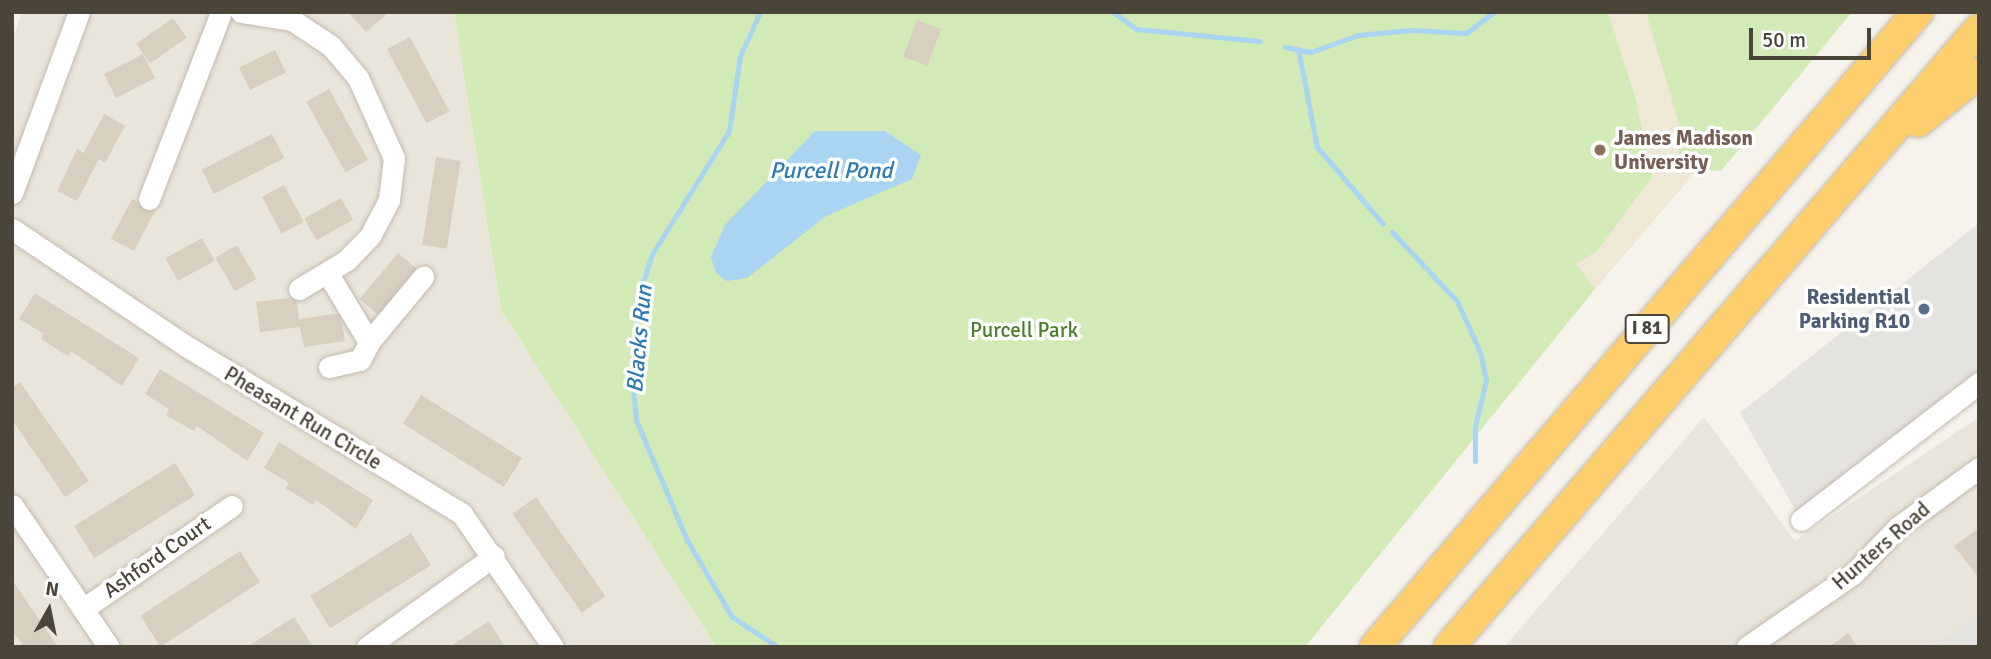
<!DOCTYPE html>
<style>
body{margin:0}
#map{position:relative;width:1991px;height:659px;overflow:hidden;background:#f6f3ec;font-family:Signika,sans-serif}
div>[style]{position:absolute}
.residential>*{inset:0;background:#eae5da}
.education>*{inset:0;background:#efe8d6}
.green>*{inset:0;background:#d2eab5}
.parking>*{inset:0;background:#e5e3e0}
.water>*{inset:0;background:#a9d4f2}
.stream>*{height:5px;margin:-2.5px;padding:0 2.5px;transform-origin:2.5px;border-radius:2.5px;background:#a9d4f2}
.building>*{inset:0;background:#d8cfc1;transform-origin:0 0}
.roads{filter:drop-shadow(0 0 2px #c2bbae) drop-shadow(0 0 2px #c2bbae)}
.minor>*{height:21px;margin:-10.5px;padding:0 10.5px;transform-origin:10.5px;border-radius:10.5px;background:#fff}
.highway>*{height:30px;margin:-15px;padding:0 15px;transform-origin:15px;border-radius:15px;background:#ffcf6e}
.dots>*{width:19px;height:19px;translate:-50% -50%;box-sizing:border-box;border:4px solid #fff;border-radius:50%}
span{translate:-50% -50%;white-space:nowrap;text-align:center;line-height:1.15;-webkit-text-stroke:7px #fff;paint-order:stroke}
.shield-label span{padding:2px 5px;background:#fff;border:2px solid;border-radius:5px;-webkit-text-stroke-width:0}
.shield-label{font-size:19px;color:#4b4439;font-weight:700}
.education-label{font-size:21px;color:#785e54;font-weight:700}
.left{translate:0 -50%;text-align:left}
.service-label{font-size:21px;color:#4e5e75;font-weight:700}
.right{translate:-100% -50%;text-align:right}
.park-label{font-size:21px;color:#4a7f2a}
.street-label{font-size:21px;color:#4b4439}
.water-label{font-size:23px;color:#2e7ab2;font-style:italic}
.frame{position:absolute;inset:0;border:14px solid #4b4439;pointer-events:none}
.north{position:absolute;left:14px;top:575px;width:70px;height:70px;-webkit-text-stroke:5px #fff;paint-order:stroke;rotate:9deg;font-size:19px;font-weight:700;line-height:28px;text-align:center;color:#4b4439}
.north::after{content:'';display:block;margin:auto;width:24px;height:32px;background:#4b4439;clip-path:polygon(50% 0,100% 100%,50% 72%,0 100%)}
.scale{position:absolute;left:1749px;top:28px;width:122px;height:32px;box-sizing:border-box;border:4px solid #4b4439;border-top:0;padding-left:9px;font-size:21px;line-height:24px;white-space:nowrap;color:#4b4439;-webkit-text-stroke:5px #fff;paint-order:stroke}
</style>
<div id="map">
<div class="residential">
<div style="clip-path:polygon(22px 12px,454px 12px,501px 310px,716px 647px,12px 647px,12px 41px)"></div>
<div style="clip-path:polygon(1704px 417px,1795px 541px,1979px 417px,1979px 647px,1504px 647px)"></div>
</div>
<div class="education">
<div style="clip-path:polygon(1377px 12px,1833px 12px,1595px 289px)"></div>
</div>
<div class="green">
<div style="clip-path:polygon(454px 12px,1608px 12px,1636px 100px,1652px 177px,1597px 251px,1576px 264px,1595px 289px,1305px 647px,716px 647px,501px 310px)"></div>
<div style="clip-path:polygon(1646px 12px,1852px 12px,1721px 171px,1685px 167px,1678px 155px,1679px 124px)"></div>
</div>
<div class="parking">
<div style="clip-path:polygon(1979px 223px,1979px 396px,1801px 520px,1740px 413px)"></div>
<div style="clip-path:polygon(1979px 614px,1979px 647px,1932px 647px)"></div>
</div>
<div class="water">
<div style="clip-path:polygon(815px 131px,885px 131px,921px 155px,912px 179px,826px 216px,747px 278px,727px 281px,716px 273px,711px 257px,725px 225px)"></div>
</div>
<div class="stream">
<div style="left:760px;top:12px;width:48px;rotate:114.4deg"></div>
<div style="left:740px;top:56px;width:76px;rotate:98.3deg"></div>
<div style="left:729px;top:131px;width:145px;rotate:122deg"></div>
<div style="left:652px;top:254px;width:40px;rotate:108deg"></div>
<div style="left:640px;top:292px;width:85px;rotate:95.4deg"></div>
<div style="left:632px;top:377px;width:43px;rotate:84.7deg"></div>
<div style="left:636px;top:420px;width:130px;rotate:67deg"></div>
<div style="left:687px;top:540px;width:89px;rotate:59.7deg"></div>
<div style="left:732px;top:617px;width:55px;rotate:33.1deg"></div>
<div style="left:1113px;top:12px;width:29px;rotate:36deg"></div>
<div style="left:1136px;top:29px;width:124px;rotate:5.6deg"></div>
<div style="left:1285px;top:47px;width:26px;rotate:11deg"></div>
<div style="left:1311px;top:52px;width:50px;rotate:-19.9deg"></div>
<div style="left:1358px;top:35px;width:53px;rotate:-5.4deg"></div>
<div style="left:1411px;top:30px;width:55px;rotate:3.1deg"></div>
<div style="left:1466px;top:33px;width:35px;rotate:-37deg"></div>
<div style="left:1299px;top:53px;width:96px;rotate:79.2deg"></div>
<div style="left:1317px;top:147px;width:101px;rotate:49.4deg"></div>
<div style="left:1392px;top:232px;width:95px;rotate:46.7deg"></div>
<div style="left:1457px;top:301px;width:56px;rotate:65.7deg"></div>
<div style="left:1480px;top:352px;width:29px;rotate:78deg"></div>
<div style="left:1486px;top:380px;width:47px;rotate:103.4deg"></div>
<div style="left:1475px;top:426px;width:35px;rotate:90deg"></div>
</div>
<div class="building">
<div style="clip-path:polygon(348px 12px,385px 12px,387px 14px,366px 32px)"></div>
<div style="left:173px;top:18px;width:24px;height:45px;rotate:55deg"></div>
<div style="left:917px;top:20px;width:26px;height:39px;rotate:21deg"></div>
<div style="left:410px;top:37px;width:84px;height:26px;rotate:62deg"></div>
<div style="left:275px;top:50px;width:25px;height:40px;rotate:64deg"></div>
<div style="left:143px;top:54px;width:27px;height:44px;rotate:63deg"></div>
<div style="left:329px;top:89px;width:81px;height:26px;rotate:61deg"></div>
<div style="clip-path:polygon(104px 114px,125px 126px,105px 163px,99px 159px,77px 201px,57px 191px,77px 149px,92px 157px,84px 152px)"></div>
<div style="left:272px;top:134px;width:27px;height:79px;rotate:63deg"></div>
<div style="left:436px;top:157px;width:25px;height:89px;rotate:9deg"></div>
<div style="left:284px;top:185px;width:42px;height:25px;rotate:62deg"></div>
<div style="left:341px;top:198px;width:25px;height:42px;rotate:61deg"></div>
<div style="left:132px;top:199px;width:26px;height:45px;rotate:28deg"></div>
<div style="left:202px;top:238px;width:26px;height:42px;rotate:61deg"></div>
<div style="left:237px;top:245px;width:39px;height:25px;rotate:60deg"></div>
<div style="left:398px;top:253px;width:25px;height:60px;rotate:40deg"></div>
<div style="clip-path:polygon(35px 293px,139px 358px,122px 386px,71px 351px,68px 356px,41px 339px,44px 334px,19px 319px)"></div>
<div style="clip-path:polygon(296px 297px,299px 319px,340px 313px,345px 341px,304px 347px,300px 327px,260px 332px,256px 302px)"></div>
<div style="clip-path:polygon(160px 369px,264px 433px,247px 461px,197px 426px,194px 431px,166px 415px,169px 409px,145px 394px)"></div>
<div style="clip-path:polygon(20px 382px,89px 481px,65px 497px,12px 420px,12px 388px)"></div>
<div style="left:421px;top:395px;width:119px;height:34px;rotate:32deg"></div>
<div style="clip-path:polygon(279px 442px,373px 500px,356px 529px,316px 500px,313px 505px,285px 488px,289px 483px,264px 468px)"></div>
<div style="left:175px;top:463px;width:38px;height:119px;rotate:58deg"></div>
<div style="left:536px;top:497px;width:121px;height:29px;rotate:55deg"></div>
<div style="clip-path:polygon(1979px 528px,1979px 578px,1954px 546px)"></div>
<div style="left:411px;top:533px;width:38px;height:119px;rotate:58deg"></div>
<div style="left:240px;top:551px;width:37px;height:119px;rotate:57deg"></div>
<div style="clip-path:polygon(12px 580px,58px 647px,24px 647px,12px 630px)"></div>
<div style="clip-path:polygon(294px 617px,313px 647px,247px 647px)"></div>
<div style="clip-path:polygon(489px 621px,505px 647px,449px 647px)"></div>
<div style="clip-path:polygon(1848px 633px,1858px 647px,1829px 647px)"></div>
</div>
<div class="roads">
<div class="minor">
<div style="left:241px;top:12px;width:52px;rotate:8.9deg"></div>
<div style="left:292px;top:20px;width:47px;rotate:33.7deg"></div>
<div style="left:331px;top:46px;width:42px;rotate:49.8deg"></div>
<div style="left:358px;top:78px;width:88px;rotate:65.8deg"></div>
<div style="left:394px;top:158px;width:42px;rotate:96.8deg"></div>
<div style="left:389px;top:200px;width:41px;rotate:117.8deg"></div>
<div style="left:370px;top:236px;width:33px;rotate:134deg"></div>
<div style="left:347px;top:260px;width:56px;rotate:148.9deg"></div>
<div style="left:12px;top:193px;width:193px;rotate:-69.7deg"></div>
<div style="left:149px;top:199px;width:200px;rotate:-68.9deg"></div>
<div style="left:12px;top:229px;width:210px;rotate:33.9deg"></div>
<div style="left:186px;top:346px;width:323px;rotate:31.3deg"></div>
<div style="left:462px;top:514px;width:161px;rotate:55.6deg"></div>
<div style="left:328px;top:274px;width:79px;rotate:58.9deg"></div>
<div style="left:369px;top:342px;width:85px;rotate:-50.3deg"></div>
<div style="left:329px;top:367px;width:32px;rotate:-13deg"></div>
<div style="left:360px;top:360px;width:20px;rotate:-63deg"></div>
<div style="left:12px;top:505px;width:172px;rotate:55.7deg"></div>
<div style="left:1801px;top:520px;width:225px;rotate:-37.6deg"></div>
<div style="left:83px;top:609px;width:181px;rotate:-34.7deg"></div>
<div style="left:367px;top:647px;width:156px;rotate:-35.6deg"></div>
<div style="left:1747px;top:647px;width:129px;rotate:-34.6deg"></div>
<div style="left:1853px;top:574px;width:65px;rotate:-46.2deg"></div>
<div style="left:1898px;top:527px;width:100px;rotate:-36.1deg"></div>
</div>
<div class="highway">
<div style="left:1918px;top:122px;width:78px;rotate:-38.8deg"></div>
<div style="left:1375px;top:647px;width:836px;rotate:-49.47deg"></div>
<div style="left:1449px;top:647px;width:814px;rotate:-49.38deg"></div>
</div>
</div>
<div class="dots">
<div style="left:1600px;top:150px;background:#8d6e63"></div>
<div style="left:1924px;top:309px;background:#5c6f8a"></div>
</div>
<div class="shield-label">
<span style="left:1647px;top:329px">I 81</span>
</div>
<div class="education-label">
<span class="left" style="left:1614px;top:150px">James Madison<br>University</span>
</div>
<div class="service-label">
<span class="right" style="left:1910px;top:309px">Residential<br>Parking R10</span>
</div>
<div class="park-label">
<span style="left:1024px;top:330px">Purcell Park</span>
</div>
<div class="street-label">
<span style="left:303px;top:418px;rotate:31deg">Pheasant Run Circle</span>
<span style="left:1881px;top:546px;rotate:-41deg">Hunters Road</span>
<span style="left:157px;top:557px;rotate:-35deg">Ashford Court</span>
</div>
<div class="water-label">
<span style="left:831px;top:171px">Purcell Pond</span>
<span style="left:640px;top:339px;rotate:-85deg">Blacks Run</span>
</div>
<div class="frame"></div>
<div class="north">N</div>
<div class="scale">50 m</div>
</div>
